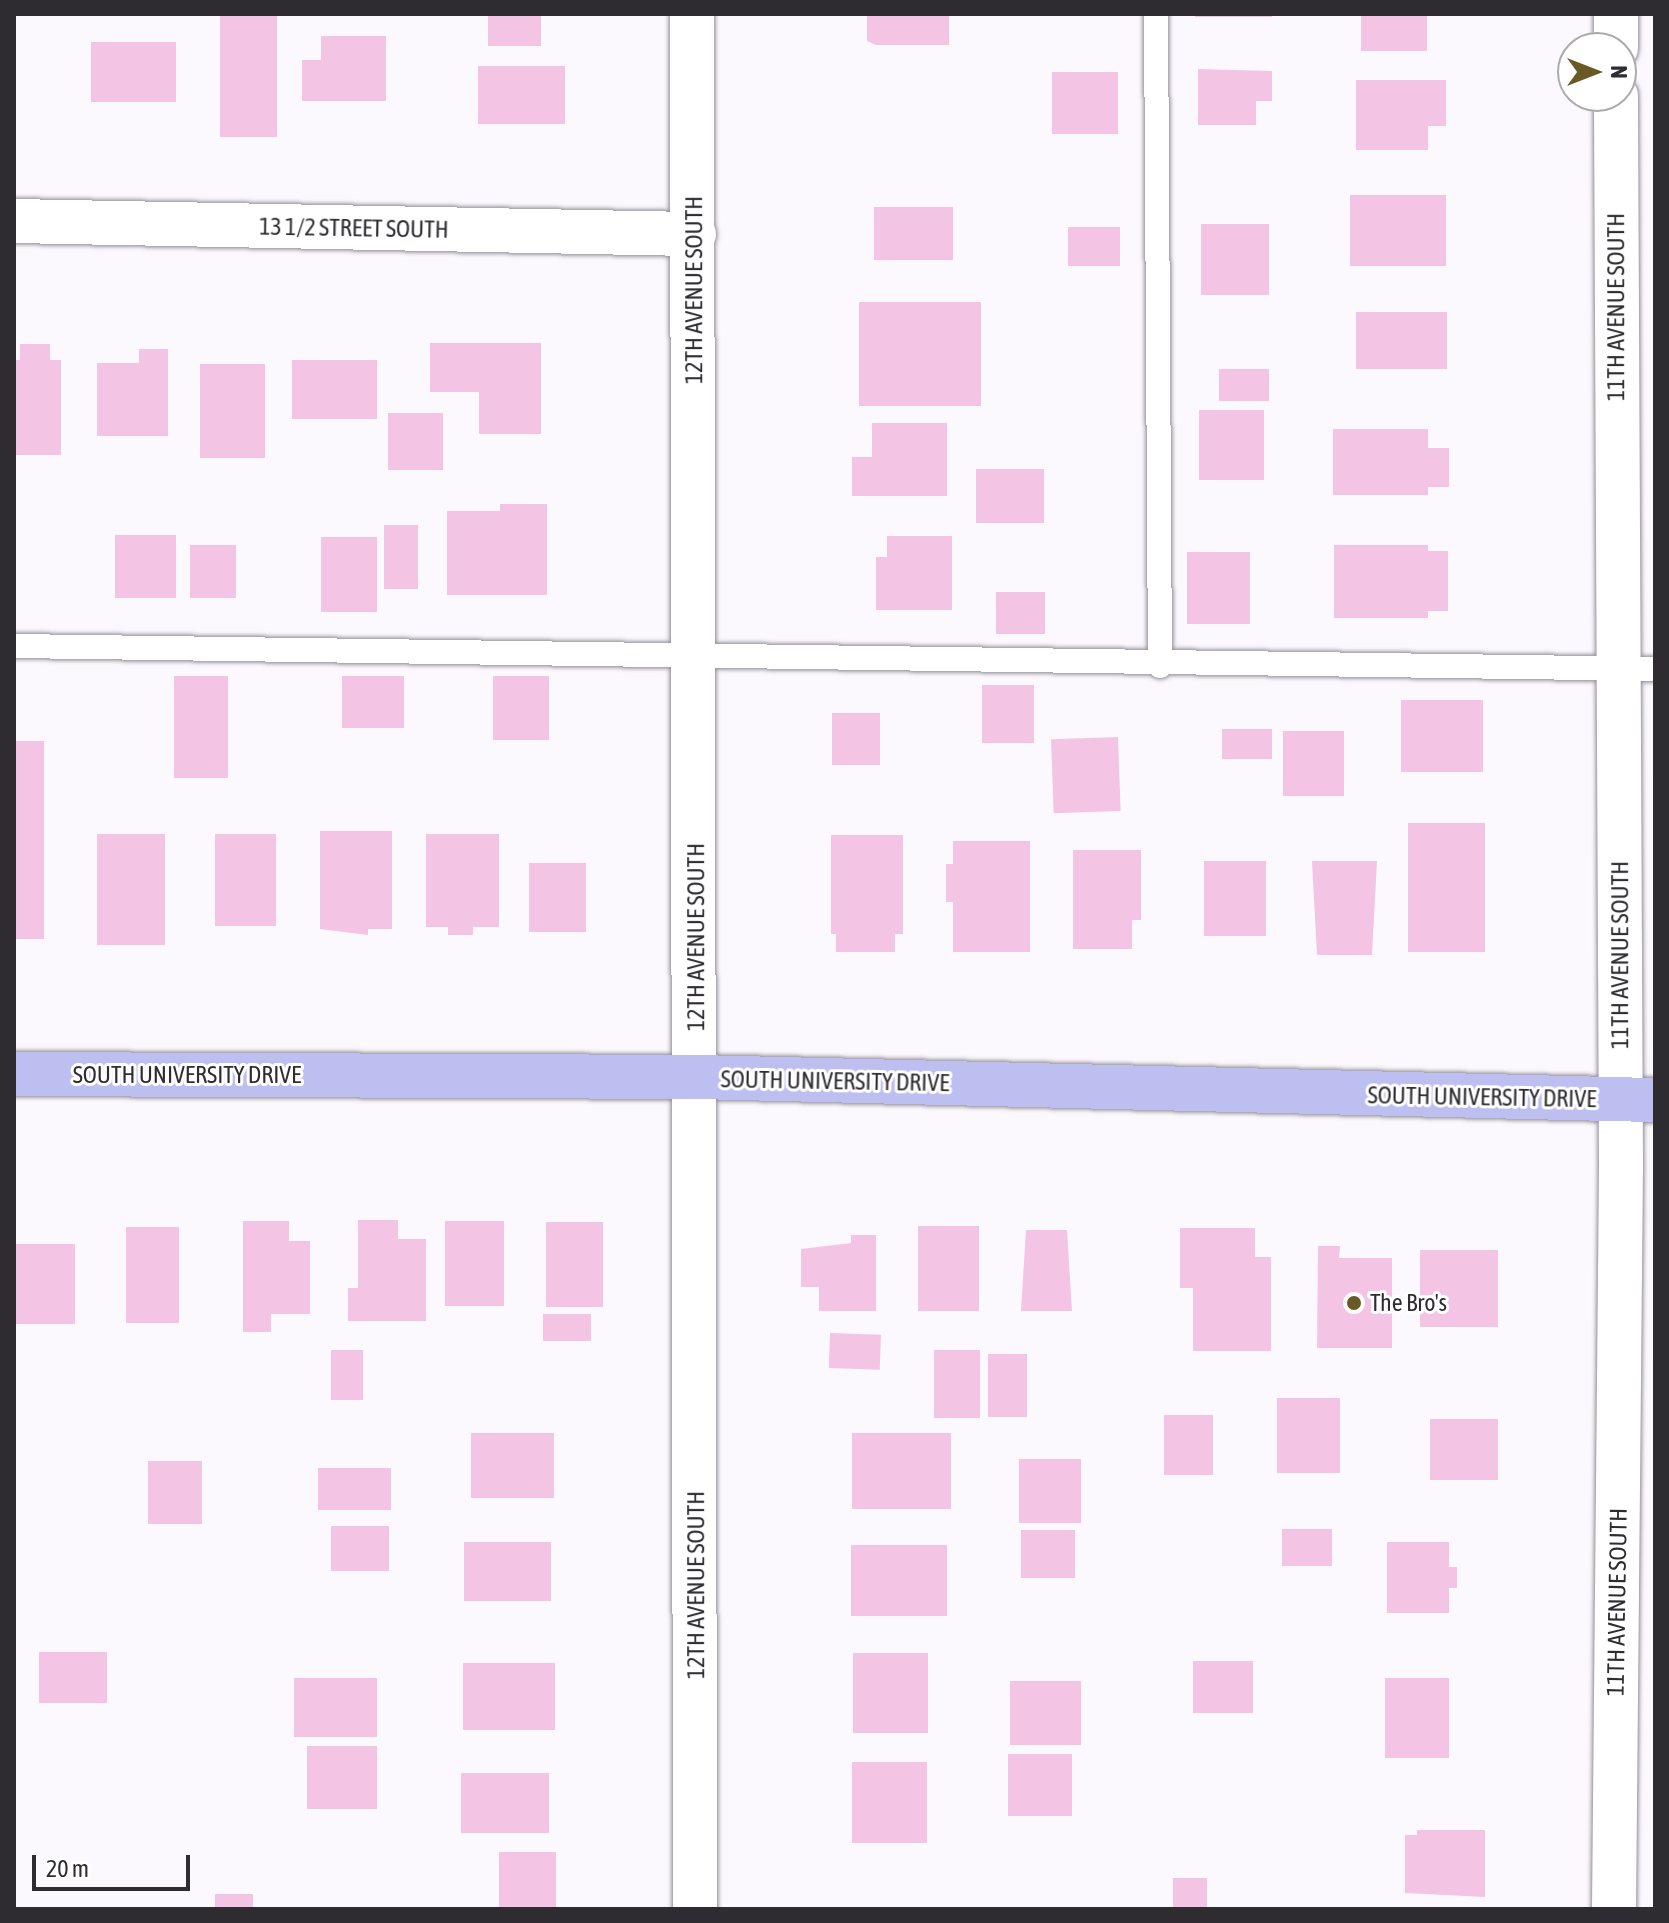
<!DOCTYPE html>
<style>
body{margin:0}
#map{position:relative;width:1669px;height:1923px;overflow:hidden;background:#fbf9fd;font-family:"Asap Condensed",sans-serif}
div>[style]{position:absolute}
.building>*{inset:0;background:#f4c4e5;transform-origin:0 0}
.roads{filter:drop-shadow(0 0 2px #948f99) drop-shadow(0 0 2px #948f99)}
.lane>*{height:24px;margin:-12px;padding:0 12px;transform-origin:12px;border-radius:12px;background:#fff}
.street>*{height:44px;margin:-22px;padding:0 22px;transform-origin:22px;border-radius:22px;background:#fff}
.primary>*{height:44px;margin:-22px;padding:0 22px;transform-origin:22px;border-radius:22px;background:#bcbfef}
.dots>*{width:22px;height:22px;translate:-50% -50%;box-sizing:border-box;border:4px solid #fff;border-radius:50%}
span{translate:-50% -50%;white-space:nowrap;text-align:center;line-height:1.15;-webkit-text-stroke:6px #fff;paint-order:stroke}
.street-label{font-size:24px;color:#2e2c30}
.poi-label{font-size:24px;color:#2e2c30}
.left{translate:0 -50%;text-align:left}
.frame{position:absolute;inset:0;border:16px solid #2e2c30;pointer-events:none}
.north{position:absolute;left:1557px;top:32px;width:80px;height:80px;box-sizing:border-box;background:#fff;border:2px solid #ababac;border-radius:50%;rotate:90deg;font-size:22px;font-weight:700;line-height:32px;text-align:center;color:#2e2c30}
.north::after{content:'';display:block;margin:auto;width:28px;height:36px;background:#695927;clip-path:polygon(50% 0,100% 100%,50% 72%,0 100%)}
.scale{position:absolute;left:32px;top:1855px;width:158px;height:36px;box-sizing:border-box;border:4px solid #2e2c30;border-top:0;padding-left:10px;font-size:24px;line-height:28px;white-space:nowrap;color:#2e2c30;-webkit-text-stroke:6px #fff;paint-order:stroke}
</style>
<div id="map">
<div class="building">
<div style="left:220px;top:14px;width:57px;height:123px"></div>
<div style="left:488px;top:14px;width:53px;height:32px"></div>
<div style="clip-path:polygon(867px 14px,949px 14px,949px 45px,876px 45px,867px 41px)"></div>
<div style="left:1195px;top:14px;width:77px;height:3px"></div>
<div style="left:1361px;top:14px;width:66px;height:37px"></div>
<div style="clip-path:polygon(321px 36px,386px 36px,386px 101px,302px 101px,302px 60px,321px 60px)"></div>
<div style="left:91px;top:42px;width:85px;height:60px"></div>
<div style="left:478px;top:66px;width:87px;height:58px"></div>
<div style="clip-path:polygon(1198px 69px,1272px 71px,1272px 101px,1256px 101px,1256px 125px,1198px 125px)"></div>
<div style="left:1052px;top:72px;width:66px;height:62px"></div>
<div style="clip-path:polygon(1356px 80px,1446px 80px,1446px 126px,1428px 126px,1428px 150px,1356px 150px)"></div>
<div style="left:1350px;top:195px;width:96px;height:71px"></div>
<div style="left:874px;top:207px;width:79px;height:53px"></div>
<div style="left:1201px;top:224px;width:68px;height:71px"></div>
<div style="left:1068px;top:227px;width:52px;height:39px"></div>
<div style="left:859px;top:302px;width:122px;height:104px"></div>
<div style="left:1356px;top:312px;width:91px;height:57px"></div>
<div style="clip-path:polygon(430px 343px,541px 343px,541px 434px,479px 434px,479px 392px,430px 392px)"></div>
<div style="clip-path:polygon(20px 344px,50px 344px,50px 360px,61px 360px,61px 455px,14px 455px,14px 360px,20px 360px)"></div>
<div style="clip-path:polygon(139px 349px,168px 349px,168px 436px,97px 436px,97px 363px,139px 363px)"></div>
<div style="left:292px;top:360px;width:85px;height:59px"></div>
<div style="left:200px;top:364px;width:65px;height:94px"></div>
<div style="left:1219px;top:369px;width:50px;height:32px"></div>
<div style="left:1199px;top:410px;width:65px;height:70px"></div>
<div style="left:388px;top:413px;width:55px;height:57px"></div>
<div style="clip-path:polygon(872px 423px,947px 423px,947px 496px,852px 496px,852px 457px,872px 457px)"></div>
<div style="clip-path:polygon(1333px 429px,1428px 429px,1428px 448px,1449px 448px,1449px 487px,1428px 487px,1428px 495px,1333px 495px)"></div>
<div style="left:976px;top:469px;width:68px;height:54px"></div>
<div style="clip-path:polygon(500px 504px,547px 504px,547px 595px,447px 595px,447px 511px,500px 511px)"></div>
<div style="left:384px;top:525px;width:34px;height:64px"></div>
<div style="left:115px;top:535px;width:61px;height:63px"></div>
<div style="clip-path:polygon(887px 536px,952px 536px,952px 610px,876px 610px,876px 557px,887px 557px)"></div>
<div style="left:321px;top:537px;width:56px;height:75px"></div>
<div style="left:190px;top:545px;width:46px;height:53px"></div>
<div style="clip-path:polygon(1334px 545px,1428px 545px,1428px 551px,1448px 551px,1448px 611px,1428px 611px,1428px 618px,1334px 618px)"></div>
<div style="left:1187px;top:552px;width:63px;height:72px"></div>
<div style="left:996px;top:592px;width:49px;height:42px"></div>
<div style="left:174px;top:676px;width:54px;height:102px"></div>
<div style="left:342px;top:676px;width:62px;height:52px"></div>
<div style="left:493px;top:676px;width:56px;height:64px"></div>
<div style="left:982px;top:685px;width:52px;height:58px"></div>
<div style="left:1401px;top:700px;width:82px;height:72px"></div>
<div style="left:832px;top:713px;width:48px;height:52px"></div>
<div style="left:1222px;top:729px;width:50px;height:30px"></div>
<div style="left:1283px;top:731px;width:61px;height:65px"></div>
<div style="left:1118px;top:737px;width:74px;height:67px;rotate:88deg"></div>
<div style="left:14px;top:741px;width:30px;height:198px"></div>
<div style="left:1408px;top:823px;width:77px;height:129px"></div>
<div style="clip-path:polygon(320px 831px,392px 831px,392px 929px,368px 929px,368px 935px,320px 929px)"></div>
<div style="left:97px;top:834px;width:68px;height:111px"></div>
<div style="left:215px;top:834px;width:61px;height:92px"></div>
<div style="clip-path:polygon(426px 834px,499px 834px,499px 927px,473px 927px,473px 935px,448px 935px,448px 927px,426px 927px)"></div>
<div style="clip-path:polygon(831px 835px,903px 835px,903px 934px,895px 934px,895px 952px,836px 952px,836px 934px,831px 934px)"></div>
<div style="clip-path:polygon(953px 841px,1030px 841px,1030px 952px,953px 952px,953px 902px,946px 902px,946px 864px,953px 864px)"></div>
<div style="clip-path:polygon(1073px 850px,1141px 850px,1141px 920px,1132px 920px,1132px 949px,1073px 949px)"></div>
<div style="left:1204px;top:861px;width:62px;height:75px"></div>
<div style="clip-path:polygon(1312px 861px,1377px 861px,1372px 955px,1317px 955px)"></div>
<div style="left:529px;top:863px;width:57px;height:69px"></div>
<div style="clip-path:polygon(358px 1220px,398px 1220px,398px 1239px,426px 1239px,426px 1321px,348px 1321px,348px 1288px,358px 1288px)"></div>
<div style="clip-path:polygon(243px 1221px,289px 1221px,289px 1241px,310px 1241px,310px 1314px,271px 1314px,271px 1332px,243px 1332px)"></div>
<div style="left:445px;top:1221px;width:59px;height:85px"></div>
<div style="left:546px;top:1222px;width:57px;height:85px"></div>
<div style="left:918px;top:1226px;width:61px;height:85px"></div>
<div style="left:126px;top:1227px;width:53px;height:96px"></div>
<div style="clip-path:polygon(1180px 1228px,1255px 1228px,1255px 1257px,1271px 1257px,1271px 1351px,1193px 1351px,1193px 1288px,1180px 1288px)"></div>
<div style="clip-path:polygon(1026px 1230px,1067px 1230px,1072px 1311px,1021px 1311px)"></div>
<div style="clip-path:polygon(851px 1235px,876px 1235px,876px 1311px,819px 1311px,819px 1287px,801px 1287px,801px 1249px,851px 1243px)"></div>
<div style="left:14px;top:1244px;width:61px;height:80px"></div>
<div style="clip-path:polygon(1318px 1246px,1340px 1246px,1339px 1258px,1392px 1258px,1392px 1348px,1317px 1348px)"></div>
<div style="left:1420px;top:1250px;width:78px;height:77px"></div>
<div style="left:543px;top:1314px;width:48px;height:27px"></div>
<div style="left:830px;top:1333px;width:51px;height:35px;rotate:2deg"></div>
<div style="left:331px;top:1350px;width:32px;height:50px"></div>
<div style="left:934px;top:1350px;width:46px;height:68px"></div>
<div style="left:988px;top:1354px;width:39px;height:63px"></div>
<div style="left:1277px;top:1398px;width:63px;height:75px"></div>
<div style="left:1164px;top:1415px;width:49px;height:60px"></div>
<div style="left:1430px;top:1419px;width:68px;height:61px"></div>
<div style="left:471px;top:1433px;width:83px;height:65px"></div>
<div style="left:852px;top:1433px;width:99px;height:76px"></div>
<div style="left:1019px;top:1459px;width:62px;height:64px"></div>
<div style="left:148px;top:1461px;width:54px;height:63px"></div>
<div style="left:318px;top:1468px;width:73px;height:42px"></div>
<div style="left:331px;top:1526px;width:58px;height:45px"></div>
<div style="left:1282px;top:1529px;width:50px;height:37px"></div>
<div style="left:1021px;top:1530px;width:54px;height:48px"></div>
<div style="left:464px;top:1542px;width:87px;height:59px"></div>
<div style="clip-path:polygon(1387px 1542px,1449px 1542px,1449px 1567px,1457px 1567px,1457px 1588px,1449px 1588px,1449px 1613px,1387px 1613px)"></div>
<div style="left:851px;top:1545px;width:96px;height:71px"></div>
<div style="left:39px;top:1652px;width:68px;height:51px"></div>
<div style="left:853px;top:1653px;width:75px;height:80px"></div>
<div style="left:1193px;top:1661px;width:60px;height:52px"></div>
<div style="left:463px;top:1663px;width:92px;height:67px"></div>
<div style="left:294px;top:1678px;width:83px;height:59px"></div>
<div style="left:1385px;top:1678px;width:64px;height:80px"></div>
<div style="left:1010px;top:1681px;width:71px;height:64px"></div>
<div style="left:307px;top:1746px;width:70px;height:63px"></div>
<div style="left:1008px;top:1754px;width:64px;height:62px"></div>
<div style="left:852px;top:1762px;width:75px;height:81px"></div>
<div style="left:461px;top:1773px;width:88px;height:60px"></div>
<div style="clip-path:polygon(1417px 1830px,1485px 1830px,1485px 1897px,1405px 1893px,1405px 1835px,1417px 1835px)"></div>
<div style="left:499px;top:1852px;width:57px;height:57px"></div>
<div style="left:1173px;top:1878px;width:34px;height:31px"></div>
<div style="left:215px;top:1894px;width:38px;height:15px"></div>
</div>
<div class="roads">
<div class="lane">
<div style="left:1156px;top:14px;width:652px;rotate:89.65deg"></div>
<div style="left:14px;top:646px;width:1641px;rotate:0.8deg"></div>
</div>
<div class="street">
<div style="left:692px;top:14px;width:1895px;rotate:89.91deg"></div>
<div style="left:1616px;top:14px;width:34px;rotate:90deg"></div>
<div style="left:14px;top:221px;width:680px;rotate:1.1deg"></div>
<div style="left:1614px;top:1909px;width:743px;rotate:-89.46deg"></div>
<div style="left:1621px;top:1166px;width:1070px;rotate:-90.27deg"></div>
</div>
<div class="primary">
<div style="left:14px;top:1074px;width:683px;rotate:0.25deg"></div>
<div style="left:697px;top:1077px;width:958px;rotate:1.38deg"></div>
</div>
</div>
<div class="dots">
<div style="left:1354px;top:1303px;background:#695927"></div>
</div>
<div class="street-label">
<span style="left:354px;top:228px;rotate:1deg">13 1/2 STREET SOUTH</span>
<span style="left:694px;top:290px;rotate:-90deg">12TH AVENUE SOUTH</span>
<span style="left:1616px;top:307px;rotate:-90deg">11TH AVENUE SOUTH</span>
<span style="left:696px;top:937px;rotate:-90deg">12TH AVENUE SOUTH</span>
<span style="left:1620px;top:955px;rotate:-90deg">11TH AVENUE SOUTH</span>
<span style="left:187px;top:1075px">SOUTH UNIVERSITY DRIVE</span>
<span style="left:835px;top:1081px;rotate:1deg">SOUTH UNIVERSITY DRIVE</span>
<span style="left:1482px;top:1097px;rotate:1deg">SOUTH UNIVERSITY DRIVE</span>
<span style="left:696px;top:1585px;rotate:-90deg">12TH AVENUE SOUTH</span>
<span style="left:1617px;top:1602px;rotate:-89deg">11TH AVENUE SOUTH</span>
</div>
<div class="poi-label">
<span class="left" style="left:1370px;top:1303px">The Bro's</span>
</div>
<div class="frame"></div>
<div class="north">N</div>
<div class="scale">20 m</div>
</div>
